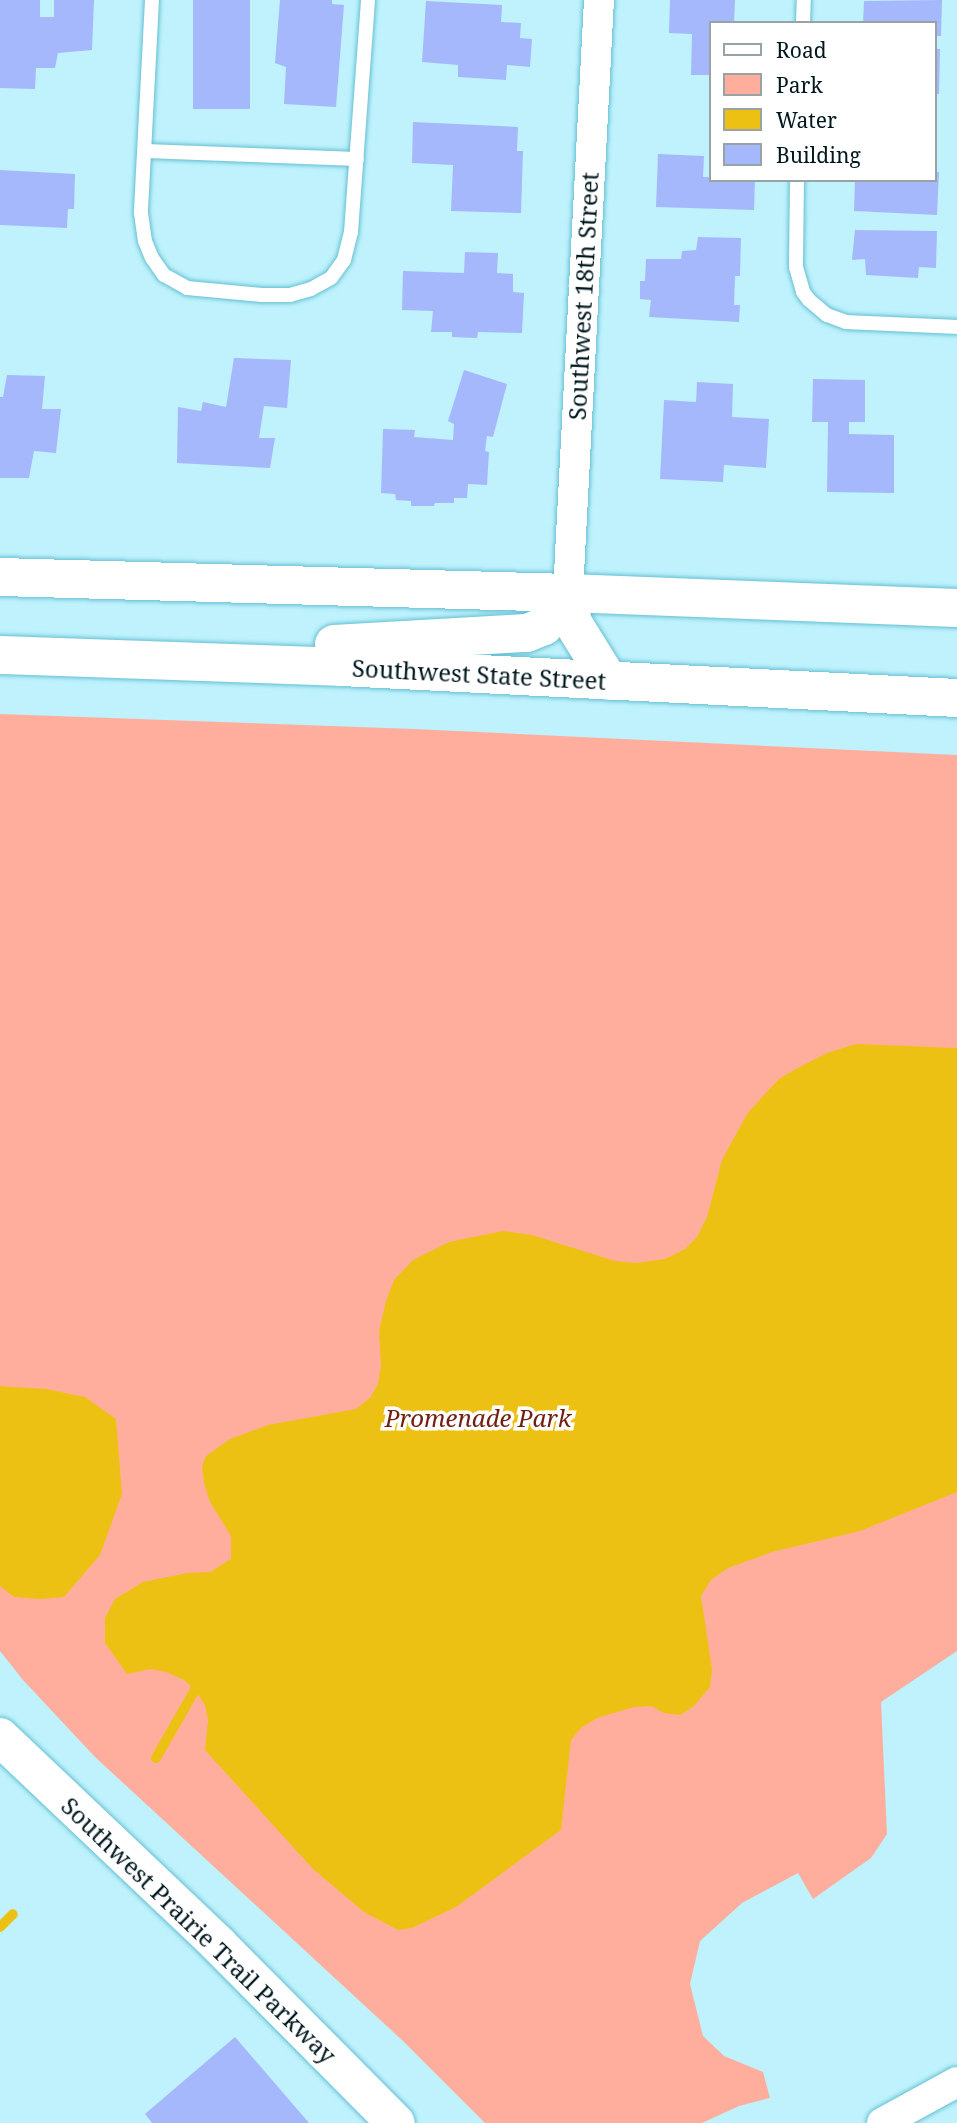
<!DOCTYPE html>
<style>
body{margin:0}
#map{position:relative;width:957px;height:2123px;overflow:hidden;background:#bff2fd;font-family:"Noto Serif",serif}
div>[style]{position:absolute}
.green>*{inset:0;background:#ffae9e}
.water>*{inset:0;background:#ecc114}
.stream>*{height:10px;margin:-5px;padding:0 5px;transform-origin:5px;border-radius:5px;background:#ecc114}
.building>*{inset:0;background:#a5b8fc;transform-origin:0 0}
.roads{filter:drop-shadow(0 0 2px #65c0d2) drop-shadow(0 0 2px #65c0d2)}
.lane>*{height:14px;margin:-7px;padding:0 7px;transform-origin:7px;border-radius:7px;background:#fff}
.street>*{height:30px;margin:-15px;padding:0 15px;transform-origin:15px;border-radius:15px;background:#fff}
.secondary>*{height:38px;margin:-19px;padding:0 19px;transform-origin:19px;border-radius:19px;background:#fff}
span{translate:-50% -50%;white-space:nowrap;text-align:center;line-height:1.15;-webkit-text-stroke:7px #fff;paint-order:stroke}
.street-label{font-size:24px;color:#00181e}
.park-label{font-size:24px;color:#722012;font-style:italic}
.legend{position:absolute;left:709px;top:21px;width:228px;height:161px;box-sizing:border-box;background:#fff;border:2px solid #99a3a5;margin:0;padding:9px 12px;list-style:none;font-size:21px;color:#00181e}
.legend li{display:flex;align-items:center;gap:14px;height:35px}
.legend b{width:35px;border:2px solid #99a3a5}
</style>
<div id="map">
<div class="green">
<div style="clip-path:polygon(0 714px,414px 729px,957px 755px,957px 1651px,881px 1702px,887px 1834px,871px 1858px,813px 1899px,798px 1873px,742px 1903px,700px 1941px,690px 1984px,703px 2036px,724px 2056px,763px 2072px,770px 2098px,739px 2106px,702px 2123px,485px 2123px,403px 2041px,95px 1757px,23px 1680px,0 1651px)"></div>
</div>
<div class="water">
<div style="clip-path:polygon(856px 1044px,957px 1048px,957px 1492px,860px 1531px,772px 1552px,728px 1568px,711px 1580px,701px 1596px,712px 1669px,710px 1687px,694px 1706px,680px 1715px,664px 1713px,651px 1706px,634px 1707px,597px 1718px,581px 1728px,571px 1740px,561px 1830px,456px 1907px,412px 1928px,398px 1930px,364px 1912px,312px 1868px,205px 1750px,208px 1721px,205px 1705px,195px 1690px,184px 1680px,166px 1672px,151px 1669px,127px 1674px,105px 1643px,105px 1618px,115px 1599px,143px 1582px,187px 1573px,210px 1572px,231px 1559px,231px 1536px,210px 1502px,204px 1483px,202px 1466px,206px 1456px,230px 1439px,268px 1425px,356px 1409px,370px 1398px,378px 1384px,381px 1365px,379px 1331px,386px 1301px,394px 1280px,413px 1260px,449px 1242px,503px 1231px,532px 1235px,615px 1261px,636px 1263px,665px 1259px,685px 1249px,697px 1237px,707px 1217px,722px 1160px,747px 1114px,764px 1095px,779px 1079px,792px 1071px,827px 1053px)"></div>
<div style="clip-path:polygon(0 1386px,46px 1389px,85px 1397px,116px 1419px,122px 1494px,100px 1555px,64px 1597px,40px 1599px,14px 1597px,0 1586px)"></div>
</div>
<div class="stream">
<div style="left:156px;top:1758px;width:78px;rotate:-60.2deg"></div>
<div style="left:0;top:1927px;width:18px;rotate:-45deg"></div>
</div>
<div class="building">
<div style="clip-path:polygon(0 0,40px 0,40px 17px,54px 17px,54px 0,94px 0,92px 50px,58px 53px,55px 68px,36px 68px,35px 89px,0 88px)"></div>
<div style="left:193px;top:0;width:57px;height:109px"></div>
<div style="clip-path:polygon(280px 0,332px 0,332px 4px,344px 5px,336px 107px,284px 104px,286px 67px,275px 63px)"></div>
<div style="clip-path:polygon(670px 0,735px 0,734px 23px,710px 23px,710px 75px,691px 75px,692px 34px,669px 33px)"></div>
<div style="clip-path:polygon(942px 0,941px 36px,934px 36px,934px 23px,863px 23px,864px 1px)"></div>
<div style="clip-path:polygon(426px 1px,502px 5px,501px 22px,521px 23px,520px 38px,532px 39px,530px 67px,507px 65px,506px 80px,458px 77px,458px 65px,422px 62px)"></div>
<div style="clip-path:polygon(934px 49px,940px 49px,939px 94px,934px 94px)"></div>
<div style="clip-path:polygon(413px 122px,518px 127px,517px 151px,523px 151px,521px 213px,451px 211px,453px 165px,412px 163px)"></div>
<div style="clip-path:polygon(658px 154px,704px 156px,703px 177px,710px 177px,710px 180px,755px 180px,754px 210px,656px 207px)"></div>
<div style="clip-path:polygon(0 170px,75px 174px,74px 209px,68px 209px,67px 228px,0 225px)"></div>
<div style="clip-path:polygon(934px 172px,939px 172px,937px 215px,854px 211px,855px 180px,934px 180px)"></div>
<div style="clip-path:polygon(855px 230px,937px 231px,936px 268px,919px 267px,918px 278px,866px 275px,865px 259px,852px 260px)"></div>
<div style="clip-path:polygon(698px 237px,741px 238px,740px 276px,735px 276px,734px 305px,740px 305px,739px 322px,649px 317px,651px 300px,640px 299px,640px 281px,645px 281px,646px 259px,681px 259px,682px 251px,696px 250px)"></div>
<div style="clip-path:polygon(465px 252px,498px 253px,497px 273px,513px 274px,513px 292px,524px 293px,522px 333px,478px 332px,477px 338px,452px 337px,452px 332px,431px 332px,433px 311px,402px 310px,403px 271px,464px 273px)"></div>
<div style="clip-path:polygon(234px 358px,291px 360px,287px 408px,264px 406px,259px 438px,275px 438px,270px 468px,177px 463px,178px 407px,201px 411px,203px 402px,226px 407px)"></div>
<div style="clip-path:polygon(464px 370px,507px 384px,493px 437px,487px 436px,485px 451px,489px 452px,487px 485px,468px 484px,467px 498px,454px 498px,454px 503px,435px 503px,434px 506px,411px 506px,411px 501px,396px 500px,395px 494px,381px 493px,383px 429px,415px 430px,414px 437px,453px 440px,454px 424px,448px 421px)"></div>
<div style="clip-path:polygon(7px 375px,45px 376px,42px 409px,61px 409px,56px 453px,34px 451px,29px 478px,0 478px,0 397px,3px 397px)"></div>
<div style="clip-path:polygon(813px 379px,865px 380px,865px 422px,849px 422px,849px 434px,894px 435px,894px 493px,827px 492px,828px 422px,812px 422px)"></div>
<div style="clip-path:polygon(697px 382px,733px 384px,732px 417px,769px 419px,766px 468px,724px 465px,723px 482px,660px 479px,664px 400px,696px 402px)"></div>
<div style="clip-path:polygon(235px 2037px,309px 2123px,152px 2123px,145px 2114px)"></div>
</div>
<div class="roads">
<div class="lane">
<div style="left:152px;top:0;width:213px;rotate:93deg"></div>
<div style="left:141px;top:213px;width:28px;rotate:82deg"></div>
<div style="left:145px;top:241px;width:18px;rotate:68deg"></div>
<div style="left:152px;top:258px;width:21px;rotate:55deg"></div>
<div style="left:164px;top:275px;width:26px;rotate:29deg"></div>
<div style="left:187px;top:288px;width:75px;rotate:5.3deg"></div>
<div style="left:262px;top:295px;width:28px"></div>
<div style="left:290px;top:295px;width:22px;rotate:-16deg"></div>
<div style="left:311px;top:289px;width:23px;rotate:-29deg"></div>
<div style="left:331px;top:278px;width:22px;rotate:-54deg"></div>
<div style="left:344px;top:260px;width:29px;rotate:-76deg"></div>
<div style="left:351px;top:232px;width:233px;rotate:-85.8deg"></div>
<div style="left:803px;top:23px;width:23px;rotate:-88deg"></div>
<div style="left:146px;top:151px;width:211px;rotate:2.2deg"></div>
<div style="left:797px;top:180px;width:87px;rotate:90.7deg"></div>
<div style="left:796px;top:267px;width:26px;rotate:74deg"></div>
<div style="left:803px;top:292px;width:10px;rotate:53deg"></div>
<div style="left:809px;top:300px;width:23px;rotate:40deg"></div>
<div style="left:827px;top:315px;width:20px;rotate:20deg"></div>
<div style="left:846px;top:322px;width:111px;rotate:2.6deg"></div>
</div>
<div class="street">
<div style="left:568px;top:593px;width:594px;rotate:-87.01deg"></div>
<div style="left:882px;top:2123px;width:85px;rotate:-28.7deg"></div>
</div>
<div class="secondary">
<div style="left:0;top:577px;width:568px;rotate:1.61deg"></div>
<div style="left:568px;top:593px;width:389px;rotate:2.2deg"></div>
<div style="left:568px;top:593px;width:30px;rotate:81deg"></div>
<div style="left:573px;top:623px;width:68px;rotate:58.2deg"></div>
<div style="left:334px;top:644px;width:193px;rotate:-3.3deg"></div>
<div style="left:527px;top:633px;width:18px;rotate:-22deg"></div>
<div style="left:544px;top:626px;width:41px;rotate:-54deg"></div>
<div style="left:0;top:655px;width:341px;rotate:2deg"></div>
<div style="left:341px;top:667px;width:617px;rotate:2.88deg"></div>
<div style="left:0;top:1737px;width:301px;rotate:43.5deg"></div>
<div style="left:218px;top:1944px;width:252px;rotate:45.2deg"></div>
</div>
</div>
<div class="street-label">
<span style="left:583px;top:296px;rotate:-87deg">Southwest 18th Street</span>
<span style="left:479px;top:674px;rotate:3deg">Southwest State Street</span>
<span style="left:199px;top:1930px;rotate:44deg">Southwest Prairie Trail Parkway</span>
</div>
<div class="park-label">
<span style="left:478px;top:1418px">Promenade Park</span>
</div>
<ul class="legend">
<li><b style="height:9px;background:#fff"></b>Road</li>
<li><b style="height:19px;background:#ffae9e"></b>Park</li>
<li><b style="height:19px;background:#ecc114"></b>Water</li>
<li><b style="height:19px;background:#a5b8fc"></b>Building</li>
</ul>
</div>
